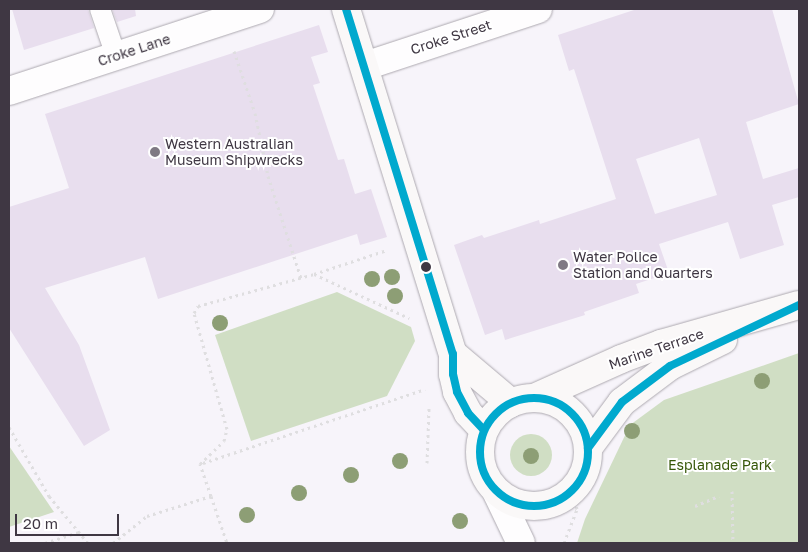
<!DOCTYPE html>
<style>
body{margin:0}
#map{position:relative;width:808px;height:552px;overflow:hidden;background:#f7f4fa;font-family:"Golos Text",sans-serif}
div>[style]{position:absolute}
.green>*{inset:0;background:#d0dec4}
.round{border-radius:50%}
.building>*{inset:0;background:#e8deee}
.path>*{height:3px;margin-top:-1.5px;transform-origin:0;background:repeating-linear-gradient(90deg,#dfdee0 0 2.5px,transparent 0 6.5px)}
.roads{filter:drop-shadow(0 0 1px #ada9b0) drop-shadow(0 0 1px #ada9b0)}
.lane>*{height:20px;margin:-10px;padding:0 10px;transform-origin:10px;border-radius:10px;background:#fefdfe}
.street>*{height:28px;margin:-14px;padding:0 14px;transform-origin:14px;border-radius:14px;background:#fefdfe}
.secondary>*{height:28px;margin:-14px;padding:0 14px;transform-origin:14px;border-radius:14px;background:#faf8f8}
.secondary>.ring{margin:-14px;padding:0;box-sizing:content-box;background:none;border:28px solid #faf8f8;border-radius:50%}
.bus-1>*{height:8px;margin:-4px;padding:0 4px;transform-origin:4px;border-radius:4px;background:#00a9ce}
.bus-1>.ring{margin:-4px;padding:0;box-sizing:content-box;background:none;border:8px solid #00a9ce;border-radius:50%}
.trees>*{width:16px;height:16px;margin:-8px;border-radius:50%;background:#8d9e75}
.dots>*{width:14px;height:14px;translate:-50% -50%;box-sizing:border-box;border:2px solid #fff;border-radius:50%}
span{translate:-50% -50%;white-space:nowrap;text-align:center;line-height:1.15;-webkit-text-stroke:4px #fff;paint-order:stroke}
.street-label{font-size:14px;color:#3f3743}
.poi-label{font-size:14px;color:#3f3743}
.left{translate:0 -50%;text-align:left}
.park-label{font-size:14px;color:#365708}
.frame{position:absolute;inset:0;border:10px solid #3f3743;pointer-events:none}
.scale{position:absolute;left:15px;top:514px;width:104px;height:22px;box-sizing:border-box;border:2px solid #3f3743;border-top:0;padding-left:6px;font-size:15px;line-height:18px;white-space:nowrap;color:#3f3743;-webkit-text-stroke:4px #fff;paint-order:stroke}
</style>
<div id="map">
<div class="green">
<div style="clip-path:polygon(337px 292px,411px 327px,415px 341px,387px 396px,251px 441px,215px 335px)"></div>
<div style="clip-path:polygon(799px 353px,799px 543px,577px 543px,585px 519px,630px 425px,664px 400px)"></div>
<div class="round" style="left:510px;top:434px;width:42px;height:42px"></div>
<div style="clip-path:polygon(9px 446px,54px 512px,9px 527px)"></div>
</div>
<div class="building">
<div style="clip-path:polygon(12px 9px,88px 9px,94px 28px,24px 50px)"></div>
<div style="clip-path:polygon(112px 9px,135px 9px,136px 16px,117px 22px)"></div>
<div style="clip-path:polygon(evenodd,637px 9px,772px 9px,799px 104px,746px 122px,763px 179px,799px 168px,799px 197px,772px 205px,784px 245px,740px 259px,728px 222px,659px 244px,669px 273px,636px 284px,639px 293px,584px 312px,585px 315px,505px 340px,502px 329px,485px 335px,454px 245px,482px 235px,484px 238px,539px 220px,540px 224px,616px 199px,574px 69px,569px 71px,558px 35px,637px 9px,699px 138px,717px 195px,655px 214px,636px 159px,699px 138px)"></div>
<div style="clip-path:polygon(319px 25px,328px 52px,311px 57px,320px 83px,313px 85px,338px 160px,344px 159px,355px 194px,371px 189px,387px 237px,360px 245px,357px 234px,158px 299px,145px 257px,45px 288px,79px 345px,110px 430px,84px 446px,9px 328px,9px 207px,69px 188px,45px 114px)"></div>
</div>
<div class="path">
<div style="left:234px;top:51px;width:65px;rotate:71.3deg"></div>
<div style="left:255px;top:113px;width:64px;rotate:78.3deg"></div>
<div style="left:268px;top:176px;width:107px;rotate:72.1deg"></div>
<div style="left:314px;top:274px;width:105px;rotate:24.9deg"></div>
<div style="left:9px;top:427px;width:80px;rotate:59.9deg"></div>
<div style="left:49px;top:496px;width:61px;rotate:50.3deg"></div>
<div style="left:203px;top:463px;width:234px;rotate:-18.4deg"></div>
<div style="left:427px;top:463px;width:55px;rotate:-87.9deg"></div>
<div style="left:200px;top:464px;width:33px;rotate:-44deg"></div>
<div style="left:224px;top:441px;width:12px;rotate:-76deg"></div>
<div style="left:227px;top:429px;width:121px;rotate:-105.9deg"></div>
<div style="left:194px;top:313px;width:8px;rotate:-60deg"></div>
<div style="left:198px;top:306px;width:120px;rotate:-15.4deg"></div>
<div style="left:314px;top:274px;width:77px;rotate:-18.2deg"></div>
<div style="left:732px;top:491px;width:52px;rotate:88.9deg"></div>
<div style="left:211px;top:496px;width:50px;rotate:71.2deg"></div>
<div style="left:695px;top:506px;width:26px;rotate:-23deg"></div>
<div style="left:45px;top:543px;width:35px;rotate:-18deg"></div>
<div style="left:113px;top:543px;width:43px;rotate:-38.5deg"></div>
<div style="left:147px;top:516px;width:67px;rotate:-17.4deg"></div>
<div style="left:211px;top:496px;width:34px;rotate:-109deg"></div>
<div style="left:564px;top:543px;width:36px;rotate:-69deg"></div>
<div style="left:577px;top:509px;width:19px;rotate:-106deg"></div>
</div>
<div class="roads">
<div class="lane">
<div style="left:100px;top:9px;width:50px;rotate:71.2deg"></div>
</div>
<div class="street">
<div style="left:365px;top:66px;width:182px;rotate:-18.2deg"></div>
<div style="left:9px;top:91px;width:264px;rotate:-18.1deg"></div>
<div style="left:497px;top:493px;width:55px;rotate:64.4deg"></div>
</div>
<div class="secondary">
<div style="left:346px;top:9px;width:361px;rotate:72.8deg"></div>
<div style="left:453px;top:354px;width:20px;rotate:90deg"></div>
<div style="left:453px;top:374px;width:18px;rotate:77deg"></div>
<div style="left:457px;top:392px;width:24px;rotate:62deg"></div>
<div style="left:468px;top:413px;width:23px;rotate:47deg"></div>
<div style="left:453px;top:354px;width:76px;rotate:40.2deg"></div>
<div class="ring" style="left:480px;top:398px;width:80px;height:80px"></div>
<div style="left:534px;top:398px;width:95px;rotate:-24.1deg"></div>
<div style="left:621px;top:359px;width:43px;rotate:-20.6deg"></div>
<div style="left:661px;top:344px;width:143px;rotate:-15.8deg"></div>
<div style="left:588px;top:448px;width:57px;rotate:-53.5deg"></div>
<div style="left:622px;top:402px;width:60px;rotate:-36.9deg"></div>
<div style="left:670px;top:366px;width:59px;rotate:-26.1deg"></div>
</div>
</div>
<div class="bus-1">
<div style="left:346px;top:9px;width:361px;rotate:72.8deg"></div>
<div style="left:453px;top:354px;width:20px;rotate:90deg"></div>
<div style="left:453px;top:374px;width:18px;rotate:77deg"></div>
<div style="left:457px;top:392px;width:24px;rotate:62deg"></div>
<div style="left:468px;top:413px;width:23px;rotate:47deg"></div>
<div class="ring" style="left:480px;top:398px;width:100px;height:100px"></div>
<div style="left:588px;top:448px;width:57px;rotate:-53.5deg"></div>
<div style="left:622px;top:402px;width:60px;rotate:-36.9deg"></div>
<div style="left:670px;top:366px;width:143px;rotate:-25.3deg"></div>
</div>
<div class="trees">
<div style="left:392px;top:277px"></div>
<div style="left:372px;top:279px"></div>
<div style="left:395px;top:296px"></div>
<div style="left:220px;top:323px"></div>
<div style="left:762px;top:381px"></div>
<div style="left:632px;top:431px"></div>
<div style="left:531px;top:456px"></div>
<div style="left:400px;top:461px"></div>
<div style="left:351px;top:475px"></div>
<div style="left:299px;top:493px"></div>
<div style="left:247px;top:515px"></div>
<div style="left:460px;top:521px"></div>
</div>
<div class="dots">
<div style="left:155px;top:152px;background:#7f7983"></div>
<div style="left:563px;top:265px;background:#7f7983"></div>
<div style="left:426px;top:267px;background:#3f3743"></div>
</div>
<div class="street-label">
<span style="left:451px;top:37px;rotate:-18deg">Croke Street</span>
<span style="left:134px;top:50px;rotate:-18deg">Croke Lane</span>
<span style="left:656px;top:349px;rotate:-19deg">Marine Terrace</span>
</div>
<div class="poi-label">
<span class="left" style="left:165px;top:152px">Western Australian<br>Museum Shipwrecks</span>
<span class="left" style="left:573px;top:265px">Water Police<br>Station and Quarters</span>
</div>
<div class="park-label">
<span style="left:720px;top:465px">Esplanade Park</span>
</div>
<div class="frame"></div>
<div class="scale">20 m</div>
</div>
